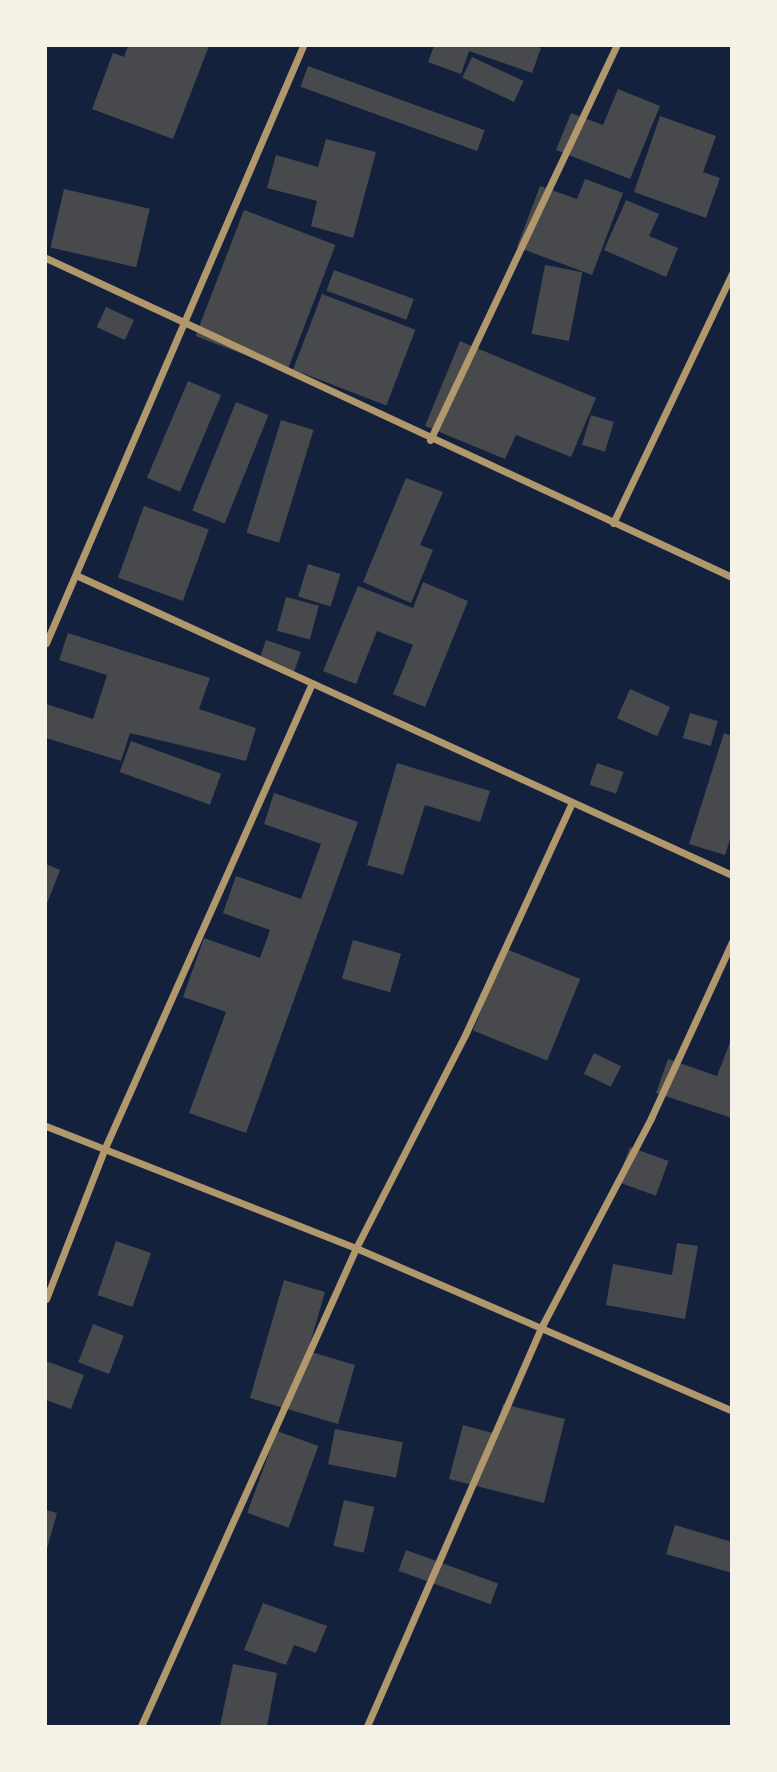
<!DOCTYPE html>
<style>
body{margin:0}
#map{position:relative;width:777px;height:1772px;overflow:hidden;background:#14213d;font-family:Overpass,sans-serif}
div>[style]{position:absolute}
.building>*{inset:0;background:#48494c;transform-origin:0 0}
.minor>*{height:7px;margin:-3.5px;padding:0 3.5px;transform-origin:3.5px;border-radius:3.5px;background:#b1986c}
span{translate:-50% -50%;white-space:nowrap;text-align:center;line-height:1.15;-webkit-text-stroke:6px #f6f1e7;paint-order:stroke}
.frame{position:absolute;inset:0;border:47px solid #f6f1e7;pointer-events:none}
</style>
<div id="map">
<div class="building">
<div style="clip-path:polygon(128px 46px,209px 46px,173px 139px,92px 109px,113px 53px,124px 57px)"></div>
<div style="clip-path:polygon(434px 46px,534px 46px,541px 48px,532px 73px,469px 51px,461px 74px,428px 62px)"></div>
<div style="left:472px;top:57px;width:57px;height:23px;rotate:25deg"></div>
<div style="left:308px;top:66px;width:188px;height:22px;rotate:20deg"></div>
<div style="clip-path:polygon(618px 89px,660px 106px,630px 179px,556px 150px,571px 113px,603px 125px)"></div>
<div style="clip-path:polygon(660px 116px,716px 136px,703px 172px,720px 178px,706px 218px,634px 192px)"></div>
<div style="clip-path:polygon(326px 139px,376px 152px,353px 238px,311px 226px,317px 201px,267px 188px,276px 155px,318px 167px)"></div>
<div style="clip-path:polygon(585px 179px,623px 193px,592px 275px,517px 247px,540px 186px,577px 199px)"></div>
<div style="left:64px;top:189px;width:88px;height:60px;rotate:13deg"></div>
<div style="clip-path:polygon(626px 200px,659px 214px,649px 236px,678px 248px,666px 277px,604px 250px)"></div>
<div style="left:244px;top:210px;width:98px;height:135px;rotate:21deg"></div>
<div style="left:545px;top:265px;width:38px;height:70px;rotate:11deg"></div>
<div style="left:334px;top:270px;width:85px;height:22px;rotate:20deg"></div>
<div style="left:322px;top:294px;width:100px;height:81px;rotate:21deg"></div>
<div style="left:106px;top:307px;width:31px;height:22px;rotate:25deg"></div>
<div style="clip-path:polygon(460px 341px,596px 398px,571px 457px,516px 435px,505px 459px,425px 426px)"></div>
<div style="left:188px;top:381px;width:36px;height:105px;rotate:23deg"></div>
<div style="left:236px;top:402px;width:35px;height:117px;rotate:22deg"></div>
<div style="left:591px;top:415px;width:24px;height:31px;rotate:17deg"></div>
<div style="left:281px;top:420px;width:34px;height:118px;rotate:17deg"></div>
<div style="clip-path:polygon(406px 478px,443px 492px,420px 545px,433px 550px,411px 603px,363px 582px)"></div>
<div style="left:144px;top:506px;width:69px;height:76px;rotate:20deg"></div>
<div style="left:308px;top:564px;width:34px;height:34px;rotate:17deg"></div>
<div style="clip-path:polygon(423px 582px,468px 601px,425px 707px,393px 694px,413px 645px,377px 631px,356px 684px,323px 671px,358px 586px,413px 608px)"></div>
<div style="left:286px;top:597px;width:34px;height:35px;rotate:15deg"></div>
<div style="clip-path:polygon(68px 633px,210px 678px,199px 709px,256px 728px,246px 761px,130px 733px,121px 761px,46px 738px,46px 704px,93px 719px,107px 675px,59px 660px)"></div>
<div style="left:266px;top:640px;width:37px;height:22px;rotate:19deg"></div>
<div style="left:630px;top:689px;width:44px;height:32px;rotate:24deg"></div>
<div style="left:690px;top:713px;width:29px;height:26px;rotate:16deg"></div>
<div style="clip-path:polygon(724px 733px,732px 736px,732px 833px,725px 855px,689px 844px)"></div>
<div style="left:131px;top:741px;width:96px;height:33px;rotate:20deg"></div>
<div style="clip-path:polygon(397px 763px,490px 791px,480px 822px,425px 805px,403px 875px,367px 865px)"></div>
<div style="left:597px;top:763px;width:28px;height:23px;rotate:19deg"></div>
<div style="clip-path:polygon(274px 793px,358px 822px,246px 1133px,189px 1113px,226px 1012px,183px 997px,204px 938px,260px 958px,270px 930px,223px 913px,236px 876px,301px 899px,321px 844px,264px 824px)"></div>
<div style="clip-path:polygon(46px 864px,60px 870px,46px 906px)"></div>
<div style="left:353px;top:940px;width:50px;height:40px;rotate:16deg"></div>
<div style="left:506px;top:949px;width:80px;height:88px;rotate:22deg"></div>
<div style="clip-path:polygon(732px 1037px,732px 1118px,656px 1093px,668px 1059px,717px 1076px)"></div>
<div style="left:594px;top:1053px;width:30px;height:23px;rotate:26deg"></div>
<div style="left:630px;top:1147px;width:41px;height:37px;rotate:20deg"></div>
<div style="left:116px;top:1241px;width:37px;height:57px;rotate:19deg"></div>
<div style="clip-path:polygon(677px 1243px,698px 1246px,685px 1319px,606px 1305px,613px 1264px,672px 1275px)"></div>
<div style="clip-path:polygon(284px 1280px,325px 1292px,308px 1351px,355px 1365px,338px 1424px,250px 1398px)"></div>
<div style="left:93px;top:1324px;width:33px;height:41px;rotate:21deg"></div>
<div style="clip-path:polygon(46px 1361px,84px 1375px,71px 1409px,46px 1400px)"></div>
<div style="clip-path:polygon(503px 1404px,565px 1419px,544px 1503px,449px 1479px,463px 1425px,496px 1434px)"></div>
<div style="left:335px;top:1429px;width:69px;height:36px;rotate:11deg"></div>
<div style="left:277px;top:1431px;width:44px;height:87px;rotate:20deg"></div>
<div style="left:344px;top:1500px;width:31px;height:47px;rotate:13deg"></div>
<div style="clip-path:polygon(46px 1510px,57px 1513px,46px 1552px)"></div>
<div style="clip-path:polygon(675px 1525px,732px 1542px,732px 1573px,666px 1554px)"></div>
<div style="left:406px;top:1550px;width:98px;height:22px;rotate:20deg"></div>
<div style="clip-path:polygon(263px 1603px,327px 1626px,316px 1653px,294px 1645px,286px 1665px,244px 1650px)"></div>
<div style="clip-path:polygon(233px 1664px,277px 1673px,267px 1726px,220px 1726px)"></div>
</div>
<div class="minor">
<div style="left:46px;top:258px;width:757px;rotate:24.94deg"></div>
<div style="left:430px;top:440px;width:436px;rotate:-64.7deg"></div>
<div style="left:613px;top:523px;width:277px;rotate:-64.5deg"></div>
<div style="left:78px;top:576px;width:719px;rotate:24.57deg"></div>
<div style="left:46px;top:643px;width:650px;rotate:-66.71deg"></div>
<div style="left:46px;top:1126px;width:333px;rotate:21.5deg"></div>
<div style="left:356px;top:1248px;width:410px;rotate:23.4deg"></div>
<div style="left:46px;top:1299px;width:160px;rotate:-68.7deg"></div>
<div style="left:104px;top:1150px;width:511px;rotate:-65.99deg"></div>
<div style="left:141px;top:1726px;width:524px;rotate:-65.78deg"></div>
<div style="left:356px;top:1248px;width:239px;rotate:-62.9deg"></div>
<div style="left:465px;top:1035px;width:256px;rotate:-65.3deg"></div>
<div style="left:367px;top:1726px;width:437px;rotate:-66.4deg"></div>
<div style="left:542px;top:1326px;width:235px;rotate:-62.3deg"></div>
<div style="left:651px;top:1118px;width:194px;rotate:-65.3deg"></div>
</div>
<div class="frame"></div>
</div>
